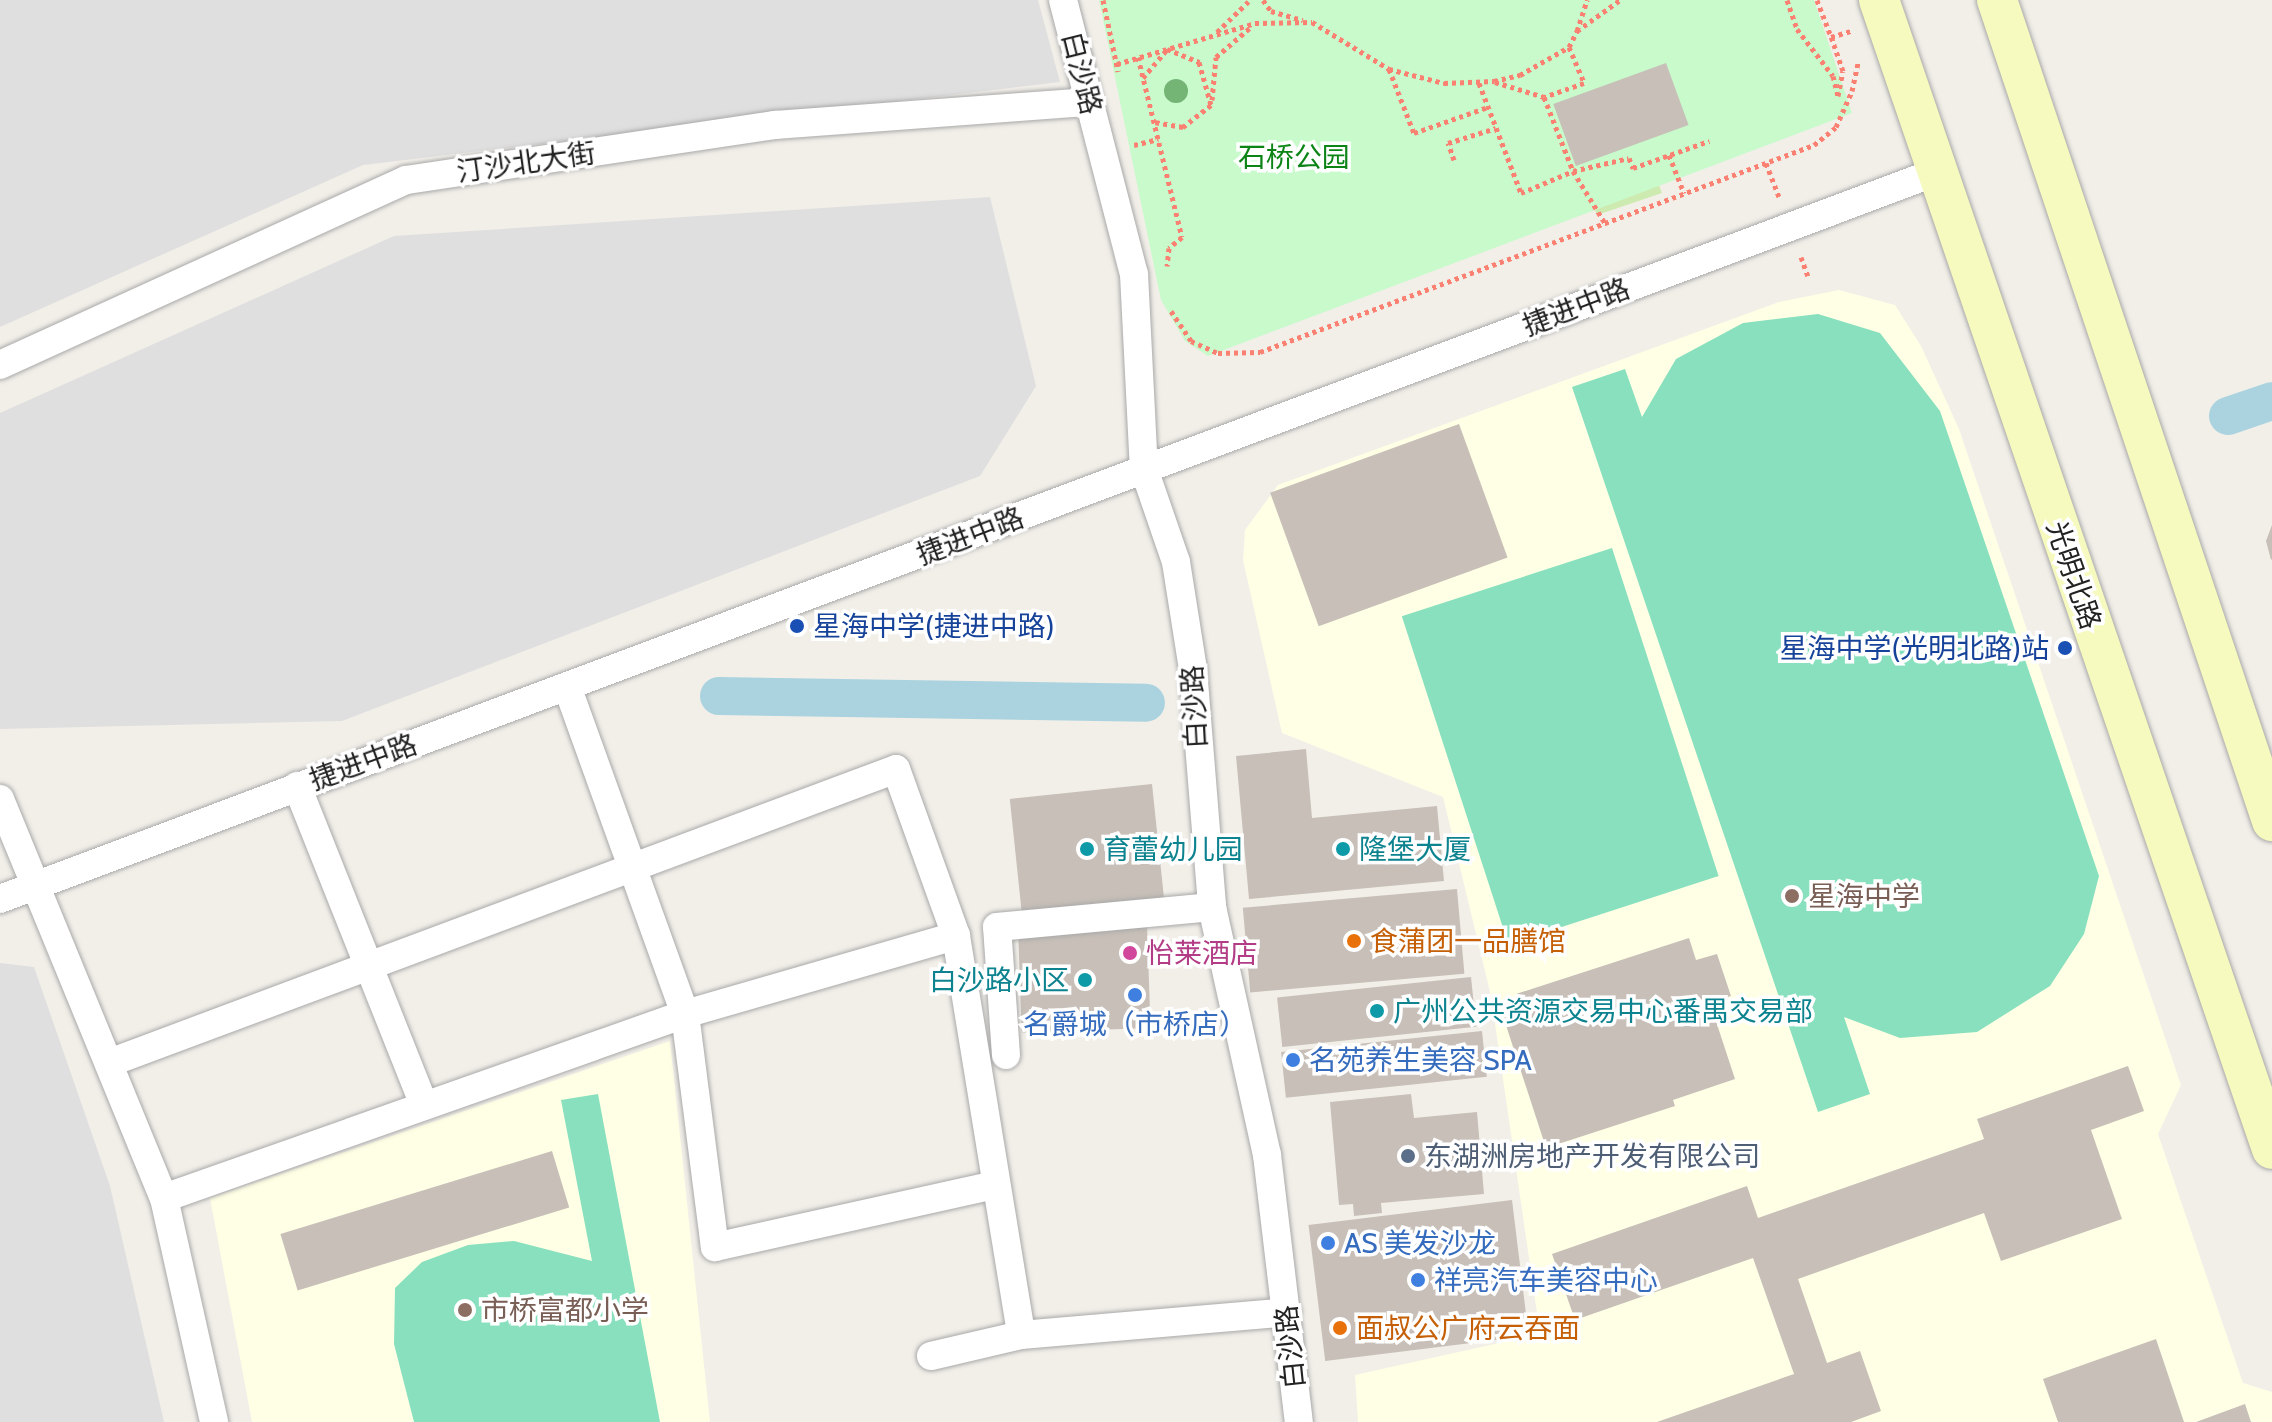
<!DOCTYPE html>
<meta charset="utf-8">
<style>
body{margin:0}
#map{position:relative;width:2272px;height:1422px;overflow:hidden;background:#f2efe9;font-family:Cabin,"Noto Sans SC",sans-serif}
div>[style]{position:absolute}
.residential>*{inset:0;background:#e0dfdf}
.education>*{inset:0;background:#ffffe5}
.grass>*{inset:0;background:#cdebb0}
.park>*{inset:0;background:#c8facc}
.pitch>*{inset:0;background:#88e0be;transform-origin:0 0}
.canal>*{height:38px;margin:-19px;padding:0 19px;transform-origin:19px;border-radius:19px;background:#aad3df}
.building>*{inset:0;background:#c7bfb8;transform-origin:0 0}
.path>*{height:5px;margin-top:-2.5px;transform-origin:0;background:repeating-linear-gradient(90deg,#fa8072 0 4px,transparent 0 8px)}
.roads{filter:drop-shadow(0 0 2px #a9a9a9) drop-shadow(0 0 2px #a9a9a9)}
.minor>*{height:28px;margin:-14px;padding:0 14px;transform-origin:14px;border-radius:14px;background:#fff}
.secondary>*{height:40px;margin:-20px;padding:0 20px;transform-origin:20px;border-radius:20px;background:#f7fabf}
.trees>*{width:24px;height:24px;margin:-12px;border-radius:50%;background:#74b475}
.dots>*{width:22px;height:22px;translate:-50% -50%;box-sizing:border-box;border:4px solid #fff;border-radius:50%}
span{translate:-50% -50%;white-space:nowrap;text-align:center;line-height:1.15;-webkit-text-stroke:7px #fff;paint-order:stroke}
.street-label{font-size:28px;color:#222}
.park-label{font-size:28px;color:#0c8416}
.transit-label{font-size:28px;color:#164399}
.left{translate:0 -50%;text-align:left}
.right{translate:-100% -50%;text-align:right}
.culture-label{font-size:28px;color:#0d838f}
.education-label{font-size:28px;color:#785e54}
.food-label{font-size:28px;color:#c56008}
.hotel-label{font-size:28px;color:#b23c85}
.shop-label{font-size:28px;color:#366cbe}
.service-label{font-size:28px;color:#4e5e75}
</style>
<div id="map">
<div class="residential">
<div style="clip-path:polygon(0 0,1038px 0,1060px 82px,363px 165px,0 327px)"></div>
<div style="clip-path:polygon(990px 197px,1036px 386px,980px 476px,342px 721px,0 729px,0 413px,394px 236px)"></div>
<div style="clip-path:polygon(0 963px,34px 967px,110px 1186px,164px 1422px,0 1422px)"></div>
</div>
<div class="education">
<div style="clip-path:polygon(1839px 290px,1895px 305px,1921px 346px,1959px 429px,2181px 1085px,2158px 1134px,2243px 1383px,2272px 1392px,2272px 1422px,1358px 1422px,1355px 1375px,1540px 1334px,1491px 996px,1443px 797px,1282px 733px,1243px 560px,1245px 530px,1278px 485px,1779px 302px)"></div>
<div style="clip-path:polygon(670px 1041px,710px 1422px,252px 1422px,210px 1198px)"></div>
</div>
<div class="grass">
<div style="clip-path:polygon(1650px 161px,1662px 193px,1597px 215px,1579px 172px)"></div>
</div>
<div class="park">
<div style="clip-path:polygon(1099px 0,1814px 0,1852px 113px,1208px 356px,1185px 341px,1161px 300px)"></div>
</div>
<div class="pitch">
<div style="clip-path:polygon(1818px 314px,1880px 333px,1940px 411px,2099px 876px,2084px 934px,2050px 986px,1977px 1032px,1900px 1038px,1844px 1017px,1870px 1094px,1818px 1112px,1572px 387px,1625px 369px,1642px 417px,1676px 359px,1743px 323px)"></div>
<div style="left:1612px;top:548px;width:345px;height:221px;rotate:72deg"></div>
<div style="clip-path:polygon(598px 1094px,660px 1422px,414px 1422px,394px 1344px,395px 1288px,422px 1262px,468px 1245px,514px 1241px,592px 1261px,561px 1100px)"></div>
</div>
<div class="canal">
<div style="left:2228px;top:416px;width:46px;rotate:-18.8deg"></div>
<div style="left:719px;top:696px;width:427px;rotate:0.9deg"></div>
</div>
<div class="building">
<div style="left:1666px;top:63px;width:66px;height:120px;rotate:70deg"></div>
<div style="left:1459px;top:424px;width:142px;height:201px;rotate:70deg"></div>
<div style="clip-path:polygon(2272px 525px,2272px 559px,2271px 560px,2266px 541px)"></div>
<div style="clip-path:polygon(1306px 749px,1312px 818px,1437px 806px,1444px 881px,1249px 899px,1236px 756px)"></div>
<div style="left:1152px;top:784px;width:116px;height:143px;rotate:84deg"></div>
<div style="left:1457px;top:889px;width:85px;height:215px;rotate:85deg"></div>
<div style="left:1147px;top:925px;width:103px;height:129px;rotate:88deg"></div>
<div style="clip-path:polygon(1689px 938px,1696px 960px,1717px 954px,1731px 996px,1710px 1003px,1735px 1079px,1673px 1100px,1675px 1106px,1546px 1148px,1502px 1013px,1521px 1008px,1516px 994px)"></div>
<div style="left:1471px;top:977px;width:50px;height:195px;rotate:84deg"></div>
<div style="left:1482px;top:1031px;width:46px;height:202px;rotate:84deg"></div>
<div style="clip-path:polygon(2128px 1066px,2144px 1111px,2091px 1130px,2122px 1219px,2001px 1261px,1984px 1213px,1798px 1279px,1827px 1363px,1860px 1351px,1881px 1411px,1851px 1422px,1657px 1422px,1794px 1374px,1753px 1258px,1575px 1320px,1552px 1254px,1747px 1186px,1758px 1218px,1984px 1139px,1977px 1119px)"></div>
<div style="clip-path:polygon(1411px 1094px,1414px 1118px,1477px 1112px,1484px 1194px,1381px 1203px,1382px 1213px,1354px 1216px,1353px 1204px,1339px 1205px,1330px 1102px)"></div>
<div style="left:552px;top:1151px;width:59px;height:284px;rotate:73deg"></div>
<div style="left:1512px;top:1200px;width:137px;height:205px;rotate:83deg"></div>
<div style="clip-path:polygon(2156px 1339px,2184px 1422px,2058px 1422px,2043px 1379px)"></div>
<div style="clip-path:polygon(2245px 1404px,2251px 1422px,2196px 1422px)"></div>
</div>
<div class="path">
<div style="left:1103px;top:0;width:73px;rotate:78.1deg"></div>
<div style="left:1263px;top:0;width:14px;rotate:54deg"></div>
<div style="left:1271px;top:11px;width:33px;rotate:16deg"></div>
<div style="left:1787px;top:0;width:31px;rotate:71deg"></div>
<div style="left:1797px;top:29px;width:59px;rotate:52.5deg"></div>
<div style="left:1833px;top:76px;width:21px;rotate:76deg"></div>
<div style="left:1838px;top:96px;width:25px;rotate:-79deg"></div>
<div style="left:1843px;top:71px;width:36px;rotate:-109deg"></div>
<div style="left:1831px;top:37px;width:21px;rotate:-17deg"></div>
<div style="left:1817px;top:0;width:40px;rotate:69deg"></div>
<div style="left:1577px;top:31px;width:33px;rotate:-72deg"></div>
<div style="left:1217px;top:32px;width:46px;rotate:-44.1deg"></div>
<div style="left:1569px;top:47px;width:39px;rotate:67deg"></div>
<div style="left:1584px;top:83px;width:42px;rotate:160.7deg"></div>
<div style="left:1544px;top:97px;width:79px;rotate:68.6deg"></div>
<div style="left:1573px;top:171px;width:61px;rotate:58.4deg"></div>
<div style="left:1138px;top:57px;width:185px;rotate:76.3deg"></div>
<div style="left:1182px;top:237px;width:17px;rotate:140deg"></div>
<div style="left:1169px;top:248px;width:18px;rotate:96deg"></div>
<div style="left:1117px;top:64px;width:144px;rotate:-16.5deg"></div>
<div style="left:1255px;top:23px;width:57px;rotate:-1deg"></div>
<div style="left:1312px;top:22px;width:90px;rotate:31.4deg"></div>
<div style="left:1389px;top:69px;width:57px;rotate:14.3deg"></div>
<div style="left:1444px;top:83px;width:50px;rotate:-2.3deg"></div>
<div style="left:1494px;top:81px;width:27px;rotate:-13deg"></div>
<div style="left:1520px;top:75px;width:56px;rotate:-29.7deg"></div>
<div style="left:1569px;top:47px;width:18px;rotate:-63deg"></div>
<div style="left:1577px;top:31px;width:53px;rotate:-35.8deg"></div>
<div style="left:1389px;top:69px;width:69px;rotate:68.7deg"></div>
<div style="left:1414px;top:133px;width:78px;rotate:-19.4deg"></div>
<div style="left:1143px;top:78px;width:38px;rotate:-50deg"></div>
<div style="left:1167px;top:49px;width:35px;rotate:22deg"></div>
<div style="left:1199px;top:62px;width:45px;rotate:74.4deg"></div>
<div style="left:1211px;top:105px;width:36px;rotate:142deg"></div>
<div style="left:1183px;top:127px;width:29px;rotate:-170deg"></div>
<div style="left:1495px;top:82px;width:51px;rotate:17deg"></div>
<div style="left:1479px;top:83px;width:118px;rotate:69.1deg"></div>
<div style="left:1521px;top:193px;width:56px;rotate:-22.9deg"></div>
<div style="left:1573px;top:171px;width:57px;rotate:-13.1deg"></div>
<div style="left:1629px;top:158px;width:11px;rotate:68deg"></div>
<div style="left:1633px;top:168px;width:81px;rotate:-19.6deg"></div>
<div style="left:1212px;top:100px;width:43px;rotate:-84.7deg"></div>
<div style="left:1216px;top:57px;width:48px;rotate:-40.7deg"></div>
<div style="left:1134px;top:145px;width:25px;rotate:-14deg"></div>
<div style="left:1669px;top:155px;width:41px;rotate:68.5deg"></div>
<div style="left:1454px;top:160px;width:18px;rotate:-109deg"></div>
<div style="left:1448px;top:143px;width:50px;rotate:-17.4deg"></div>
<div style="left:1766px;top:163px;width:39px;rotate:69deg"></div>
<div style="left:1801px;top:257px;width:20px;rotate:70deg"></div>
<div style="left:1171px;top:311px;width:36px;rotate:56deg"></div>
<div style="left:1191px;top:341px;width:30px;rotate:24deg"></div>
<div style="left:1218px;top:353px;width:42px;rotate:-1.4deg"></div>
<div style="left:1260px;top:352px;width:591px;rotate:-20.49deg"></div>
<div style="left:1814px;top:145px;width:28px;rotate:-39deg"></div>
<div style="left:1836px;top:127px;width:39px;rotate:-66deg"></div>
<div style="left:1852px;top:91px;width:30px;rotate:-78deg"></div>
</div>
<div class="roads">
<div class="minor">
<div style="left:1063px;top:0;width:283px;rotate:75.5deg"></div>
<div style="left:1134px;top:274px;width:195px;rotate:87.1deg"></div>
<div style="left:1144px;top:469px;width:98px;rotate:71deg"></div>
<div style="left:1176px;top:562px;width:108px;rotate:81deg"></div>
<div style="left:1193px;top:669px;width:239px;rotate:85.4deg"></div>
<div style="left:1212px;top:907px;width:254px;rotate:77.5deg"></div>
<div style="left:1267px;top:1155px;width:269px;rotate:83.2deg"></div>
<div style="left:0;top:365px;width:446px;rotate:-24.5deg"></div>
<div style="left:406px;top:180px;width:373px;rotate:-8.5deg"></div>
<div style="left:775px;top:125px;width:315px;rotate:-4.2deg"></div>
<div style="left:568px;top:689px;width:345px;rotate:70.2deg"></div>
<div style="left:685px;top:1014px;width:282px;rotate:-16.1deg"></div>
<div style="left:956px;top:936px;width:404px;rotate:80.7deg"></div>
<div style="left:1021px;top:1335px;width:267px;rotate:-4.9deg"></div>
<div style="left:297px;top:786px;width:340px;rotate:68.3deg"></div>
<div style="left:0;top:799px;width:431px;rotate:67.7deg"></div>
<div style="left:164px;top:1198px;width:230px;rotate:77.4deg"></div>
<div style="left:0;top:899px;width:2071px;rotate:-20.58deg"></div>
<div style="left:1006px;top:1055px;width:128px;rotate:-94deg"></div>
<div style="left:997px;top:927px;width:216px;rotate:-5.3deg"></div>
<div style="left:109px;top:1063px;width:840px;rotate:-20.48deg"></div>
<div style="left:896px;top:769px;width:177px;rotate:70.2deg"></div>
<div style="left:164px;top:1198px;width:553px;rotate:-19.45deg"></div>
<div style="left:685px;top:1014px;width:235px;rotate:82.7deg"></div>
<div style="left:715px;top:1247px;width:287px;rotate:-12.5deg"></div>
<div style="left:931px;top:1356px;width:92px;rotate:-13.1deg"></div>
</div>
<div class="secondary">
<div style="left:1879px;top:0;width:1214px;rotate:71.12deg"></div>
<div style="left:1997px;top:0;width:866px;rotate:71.48deg"></div>
</div>
</div>
<div class="trees">
<div style="left:1176px;top:91px"></div>
</div>
<div class="dots">
<div style="left:797px;top:626px;background:#1a4fb4"></div>
<div style="left:2065px;top:648px;background:#1a4fb4"></div>
<div style="left:1087px;top:849px;background:#0f9aa8"></div>
<div style="left:1343px;top:849px;background:#0f9aa8"></div>
<div style="left:1792px;top:896px;background:#8d6e63"></div>
<div style="left:1354px;top:941px;background:#e8710a"></div>
<div style="left:1130px;top:953px;background:#d1479c"></div>
<div style="left:1085px;top:980px;background:#0f9aa8"></div>
<div style="left:1135px;top:995px;background:#3f7fe0"></div>
<div style="left:1377px;top:1011px;background:#0f9aa8"></div>
<div style="left:1293px;top:1060px;background:#3f7fe0"></div>
<div style="left:1408px;top:1156px;background:#5c6f8a"></div>
<div style="left:1328px;top:1243px;background:#3f7fe0"></div>
<div style="left:1418px;top:1280px;background:#3f7fe0"></div>
<div style="left:465px;top:1310px;background:#8d6e63"></div>
<div style="left:1340px;top:1328px;background:#e8710a"></div>
</div>
<div class="street-label">
<span style="left:1082px;top:73px;rotate:76deg">白沙路</span>
<span style="left:526px;top:162px;rotate:-8deg">汀沙北大街</span>
<span style="left:1576px;top:307px;rotate:-21deg">捷进中路</span>
<span style="left:970px;top:536px;rotate:-21deg">捷进中路</span>
<span style="left:2074px;top:575px;rotate:71deg">光明北路</span>
<span style="left:1194px;top:707px;rotate:-93deg">白沙路</span>
<span style="left:363px;top:762px;rotate:-20deg">捷进中路</span>
<span style="left:1290px;top:1347px;rotate:-96deg">白沙路</span>
</div>
<div class="park-label">
<span style="left:1294px;top:157px">石桥公园</span>
</div>
<div class="transit-label">
<span class="left" style="left:813px;top:626px">星海中学(捷进中路)</span>
<span class="right" style="left:2049px;top:648px">星海中学(光明北路)站</span>
</div>
<div class="culture-label">
<span class="left" style="left:1103px;top:849px">育蕾幼儿园</span>
<span class="left" style="left:1359px;top:849px">隆堡大厦</span>
<span class="right" style="left:1069px;top:980px">白沙路小区</span>
<span class="left" style="left:1393px;top:1011px">广州公共资源交易中心番禺交易部</span>
</div>
<div class="education-label">
<span class="left" style="left:1808px;top:896px">星海中学</span>
<span class="left" style="left:481px;top:1310px">市桥富都小学</span>
</div>
<div class="food-label">
<span class="left" style="left:1370px;top:941px">食蒲团一品膳馆</span>
<span class="left" style="left:1356px;top:1328px">面叔公广府云吞面</span>
</div>
<div class="hotel-label">
<span class="left" style="left:1146px;top:953px">怡莱酒店</span>
</div>
<div class="shop-label">
<span style="left:1135px;top:1024px">名爵城（市桥店）</span>
<span class="left" style="left:1309px;top:1060px">名苑养生美容 SPA</span>
<span class="left" style="left:1344px;top:1243px">AS 美发沙龙</span>
<span class="left" style="left:1434px;top:1280px">祥亮汽车美容中心</span>
</div>
<div class="service-label">
<span class="left" style="left:1424px;top:1156px">东湖洲房地产开发有限公司</span>
</div>
</div>
